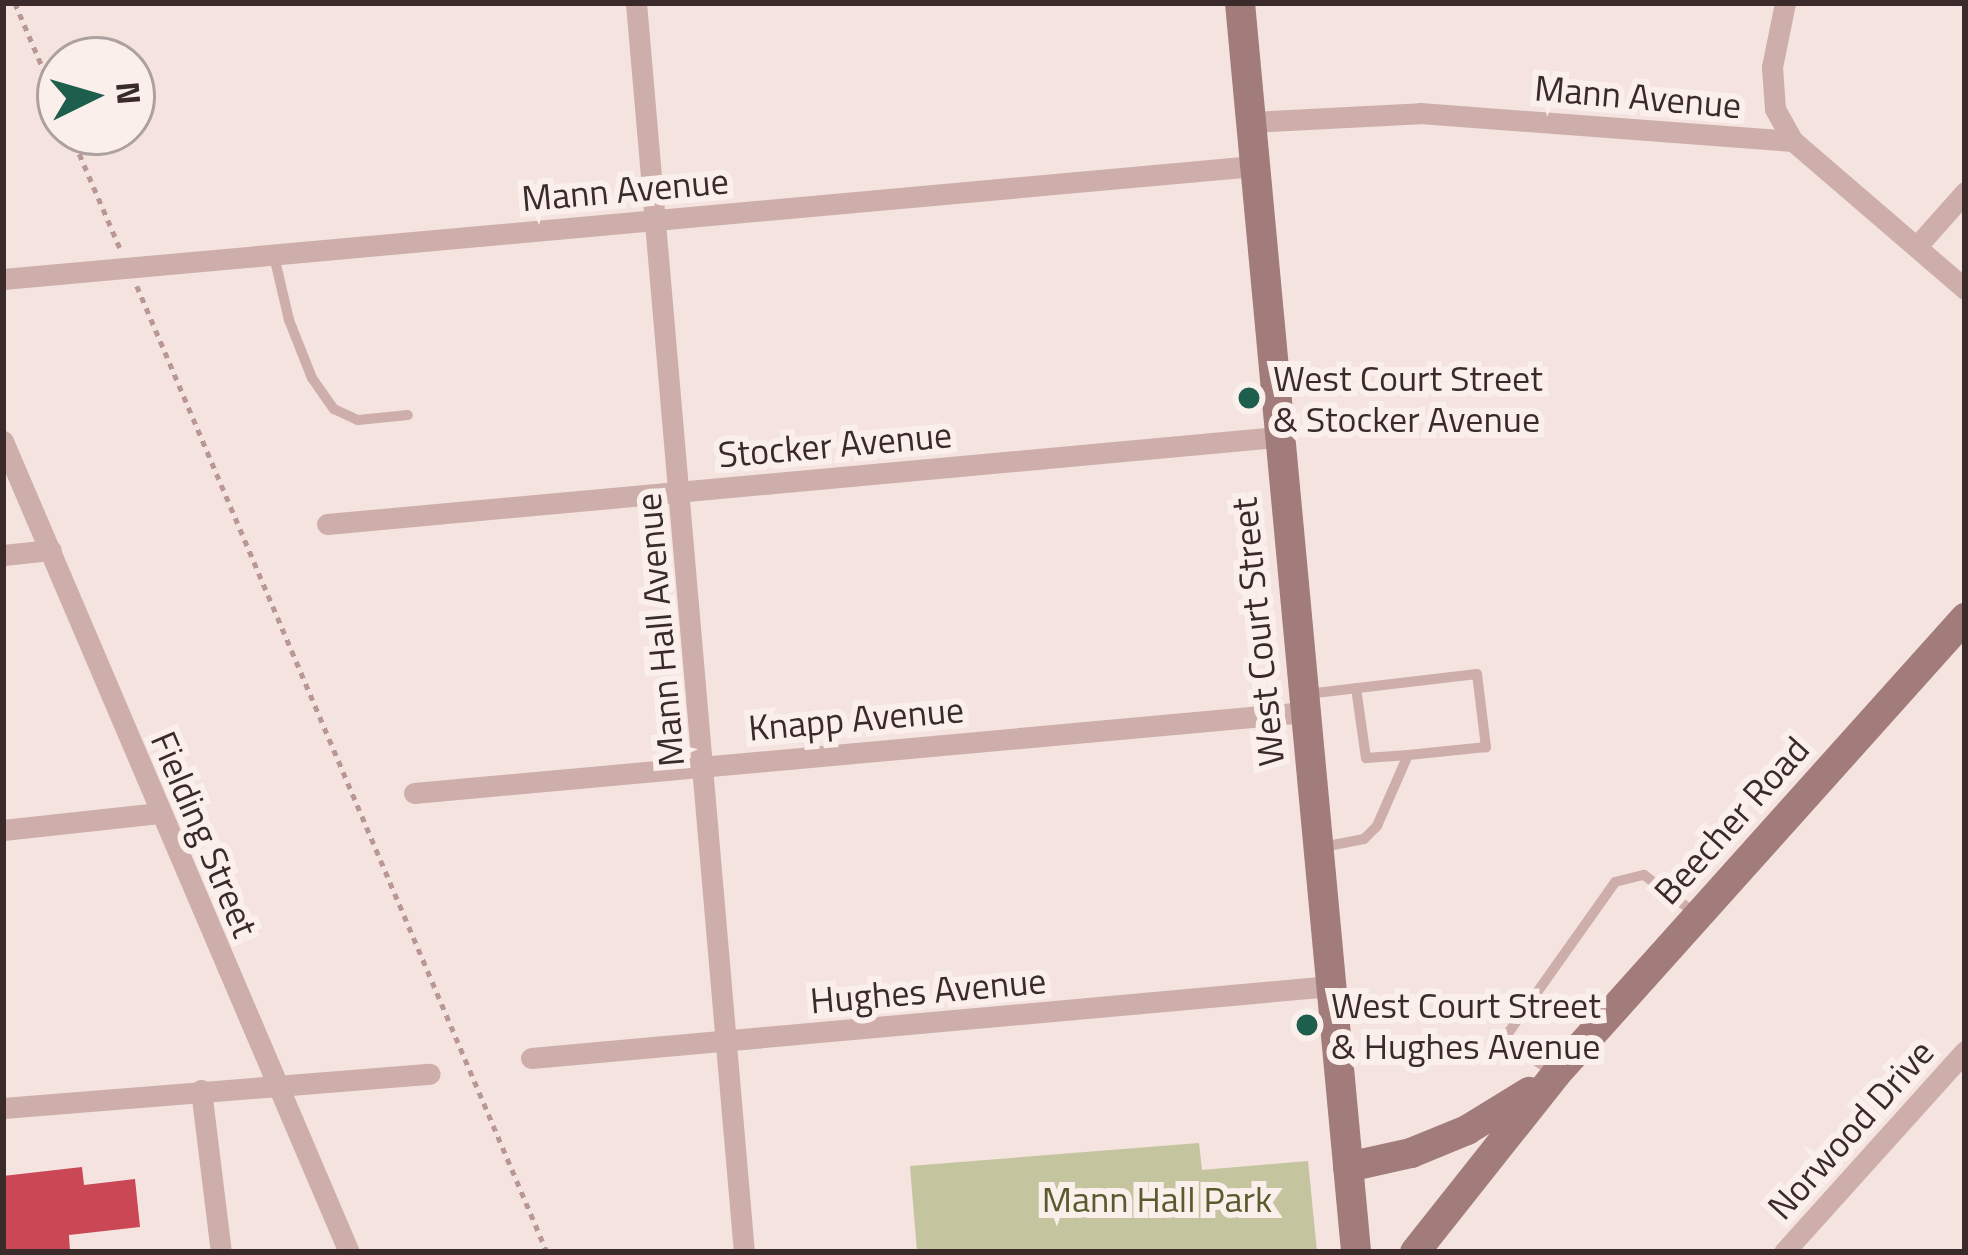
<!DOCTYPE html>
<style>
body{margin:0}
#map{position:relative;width:1968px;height:1255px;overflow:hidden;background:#f4e3df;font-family:"Titillium Web",sans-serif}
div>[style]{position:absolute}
.green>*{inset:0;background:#c4c49e}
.building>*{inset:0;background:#ca4755}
.path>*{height:4.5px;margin-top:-2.25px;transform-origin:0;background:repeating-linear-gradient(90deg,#b99794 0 6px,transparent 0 12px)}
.lane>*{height:10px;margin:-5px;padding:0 5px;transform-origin:5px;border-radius:5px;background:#cdaeaa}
.street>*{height:21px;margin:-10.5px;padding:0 10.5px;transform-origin:10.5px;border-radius:10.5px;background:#cdaeaa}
.secondary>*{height:30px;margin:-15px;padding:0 15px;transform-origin:15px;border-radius:15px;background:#a17c7b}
.dots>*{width:33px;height:33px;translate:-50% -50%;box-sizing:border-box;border:6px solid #fbefec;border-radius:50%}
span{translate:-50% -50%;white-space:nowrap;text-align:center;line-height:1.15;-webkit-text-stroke:12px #fbefec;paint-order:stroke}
.street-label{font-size:36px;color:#3a2a2a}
.poi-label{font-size:36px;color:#3a2a2a}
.left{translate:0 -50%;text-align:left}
.park-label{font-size:36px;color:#595a2d}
.frame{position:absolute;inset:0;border:6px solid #3a2a2a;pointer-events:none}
.north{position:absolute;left:36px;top:36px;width:120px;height:120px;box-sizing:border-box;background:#fbefec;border:3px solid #aea09e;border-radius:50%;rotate:85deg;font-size:33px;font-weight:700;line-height:48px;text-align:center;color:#3a2a2a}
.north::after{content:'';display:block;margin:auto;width:42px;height:54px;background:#1d5e4c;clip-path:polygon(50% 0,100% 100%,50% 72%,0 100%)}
</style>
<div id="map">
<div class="green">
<div style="clip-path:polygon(1199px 1143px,1202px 1170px,1308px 1161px,1317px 1252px,917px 1252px,910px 1166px)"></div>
</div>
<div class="building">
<div style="clip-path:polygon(82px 1167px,84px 1185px,135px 1179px,140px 1227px,69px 1235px,70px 1252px,3px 1252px,3px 1176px)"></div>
</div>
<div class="path">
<div style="left:15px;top:3px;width:114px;rotate:66.8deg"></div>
<div style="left:70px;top:132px;width:126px;rotate:66.7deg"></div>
<div style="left:137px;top:286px;width:1049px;rotate:67deg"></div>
</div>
<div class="lane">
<div style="left:274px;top:256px;width:66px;rotate:76.8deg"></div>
<div style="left:289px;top:320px;width:62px;rotate:68.4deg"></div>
<div style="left:312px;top:378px;width:38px;rotate:55deg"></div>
<div style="left:334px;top:409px;width:26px;rotate:25deg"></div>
<div style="left:358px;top:420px;width:50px;rotate:-5.7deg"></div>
<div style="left:1356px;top:688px;width:71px;rotate:81.9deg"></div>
<div style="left:1366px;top:758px;width:42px;rotate:-4.1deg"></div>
<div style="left:1307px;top:694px;width:171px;rotate:-6.7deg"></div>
<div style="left:1477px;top:674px;width:74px;rotate:83deg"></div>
<div style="left:1486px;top:747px;width:78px;rotate:174.1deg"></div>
<div style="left:1408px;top:755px;width:77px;rotate:113.6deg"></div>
<div style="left:1377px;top:826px;width:18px;rotate:135deg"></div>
<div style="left:1364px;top:839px;width:42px;rotate:169deg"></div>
<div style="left:1555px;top:1074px;width:62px;rotate:-145.5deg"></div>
<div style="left:1504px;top:1039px;width:192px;rotate:-54.7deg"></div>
<div style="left:1615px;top:882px;width:30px;rotate:-14deg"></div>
<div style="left:1644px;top:875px;width:64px;rotate:36.7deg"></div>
</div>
<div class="street">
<div style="left:636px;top:3px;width:1254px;rotate:85.06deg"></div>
<div style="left:1785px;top:3px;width:65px;rotate:101.5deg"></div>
<div style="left:1772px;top:67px;width:42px;rotate:85.9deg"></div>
<div style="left:1775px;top:109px;width:37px;rotate:61deg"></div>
<div style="left:1251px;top:122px;width:169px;rotate:-3deg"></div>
<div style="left:1420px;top:113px;width:374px;rotate:4.3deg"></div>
<div style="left:1793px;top:141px;width:227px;rotate:40.7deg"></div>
<div style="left:1918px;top:245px;width:71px;rotate:-48.4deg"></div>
<div style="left:3px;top:279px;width:1256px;rotate:-5.16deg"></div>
<div style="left:3px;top:441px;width:882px;rotate:66.9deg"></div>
<div style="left:327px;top:524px;width:954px;rotate:-5.23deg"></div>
<div style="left:3px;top:555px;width:48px;rotate:-5.9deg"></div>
<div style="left:414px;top:793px;width:895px;rotate:-5.19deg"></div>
<div style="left:3px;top:830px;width:157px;rotate:-6.2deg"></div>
<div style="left:531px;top:1058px;width:803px;rotate:-5.14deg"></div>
<div style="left:201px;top:1090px;width:163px;rotate:83deg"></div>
<div style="left:3px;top:1108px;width:428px;rotate:-4.6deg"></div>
<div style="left:1784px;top:1252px;width:270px;rotate:-48deg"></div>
</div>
<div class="secondary">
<div style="left:1240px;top:3px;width:1254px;rotate:84.69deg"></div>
<div style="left:1348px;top:1167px;width:65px;rotate:-12.5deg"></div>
<div style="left:1411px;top:1153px;width:61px;rotate:-22.3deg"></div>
<div style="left:1467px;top:1130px;width:73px;rotate:-31.5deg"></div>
<div style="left:1415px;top:1252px;width:227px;rotate:-51.6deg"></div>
<div style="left:1556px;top:1074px;width:613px;rotate:-48.11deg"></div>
</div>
<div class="dots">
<div style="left:1249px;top:398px;background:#1d5e4c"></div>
<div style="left:1307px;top:1025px;background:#1d5e4c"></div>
</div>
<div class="street-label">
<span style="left:1638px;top:96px;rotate:5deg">Mann Avenue</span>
<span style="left:625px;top:189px;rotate:-5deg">Mann Avenue</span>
<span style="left:835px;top:444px;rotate:-5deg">Stocker Avenue</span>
<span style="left:659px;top:630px;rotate:-95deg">Mann Hall Avenue</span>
<span style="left:1257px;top:632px;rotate:-96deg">West Court Street</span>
<span style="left:856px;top:718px;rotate:-5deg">Knapp Avenue</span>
<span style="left:1731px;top:820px;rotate:-48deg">Beecher Road</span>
<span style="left:205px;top:834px;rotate:67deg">Fielding Street</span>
<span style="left:928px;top:990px;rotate:-5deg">Hughes Avenue</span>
<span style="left:1850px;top:1129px;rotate:-48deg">Norwood Drive</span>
</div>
<div class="poi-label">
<span class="left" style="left:1273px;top:398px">West Court Street<br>&amp; Stocker Avenue</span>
<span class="left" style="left:1331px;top:1025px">West Court Street<br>&amp; Hughes Avenue</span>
</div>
<div class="park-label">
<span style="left:1157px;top:1199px">Mann Hall Park</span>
</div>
<div class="frame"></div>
<div class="north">N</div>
</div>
